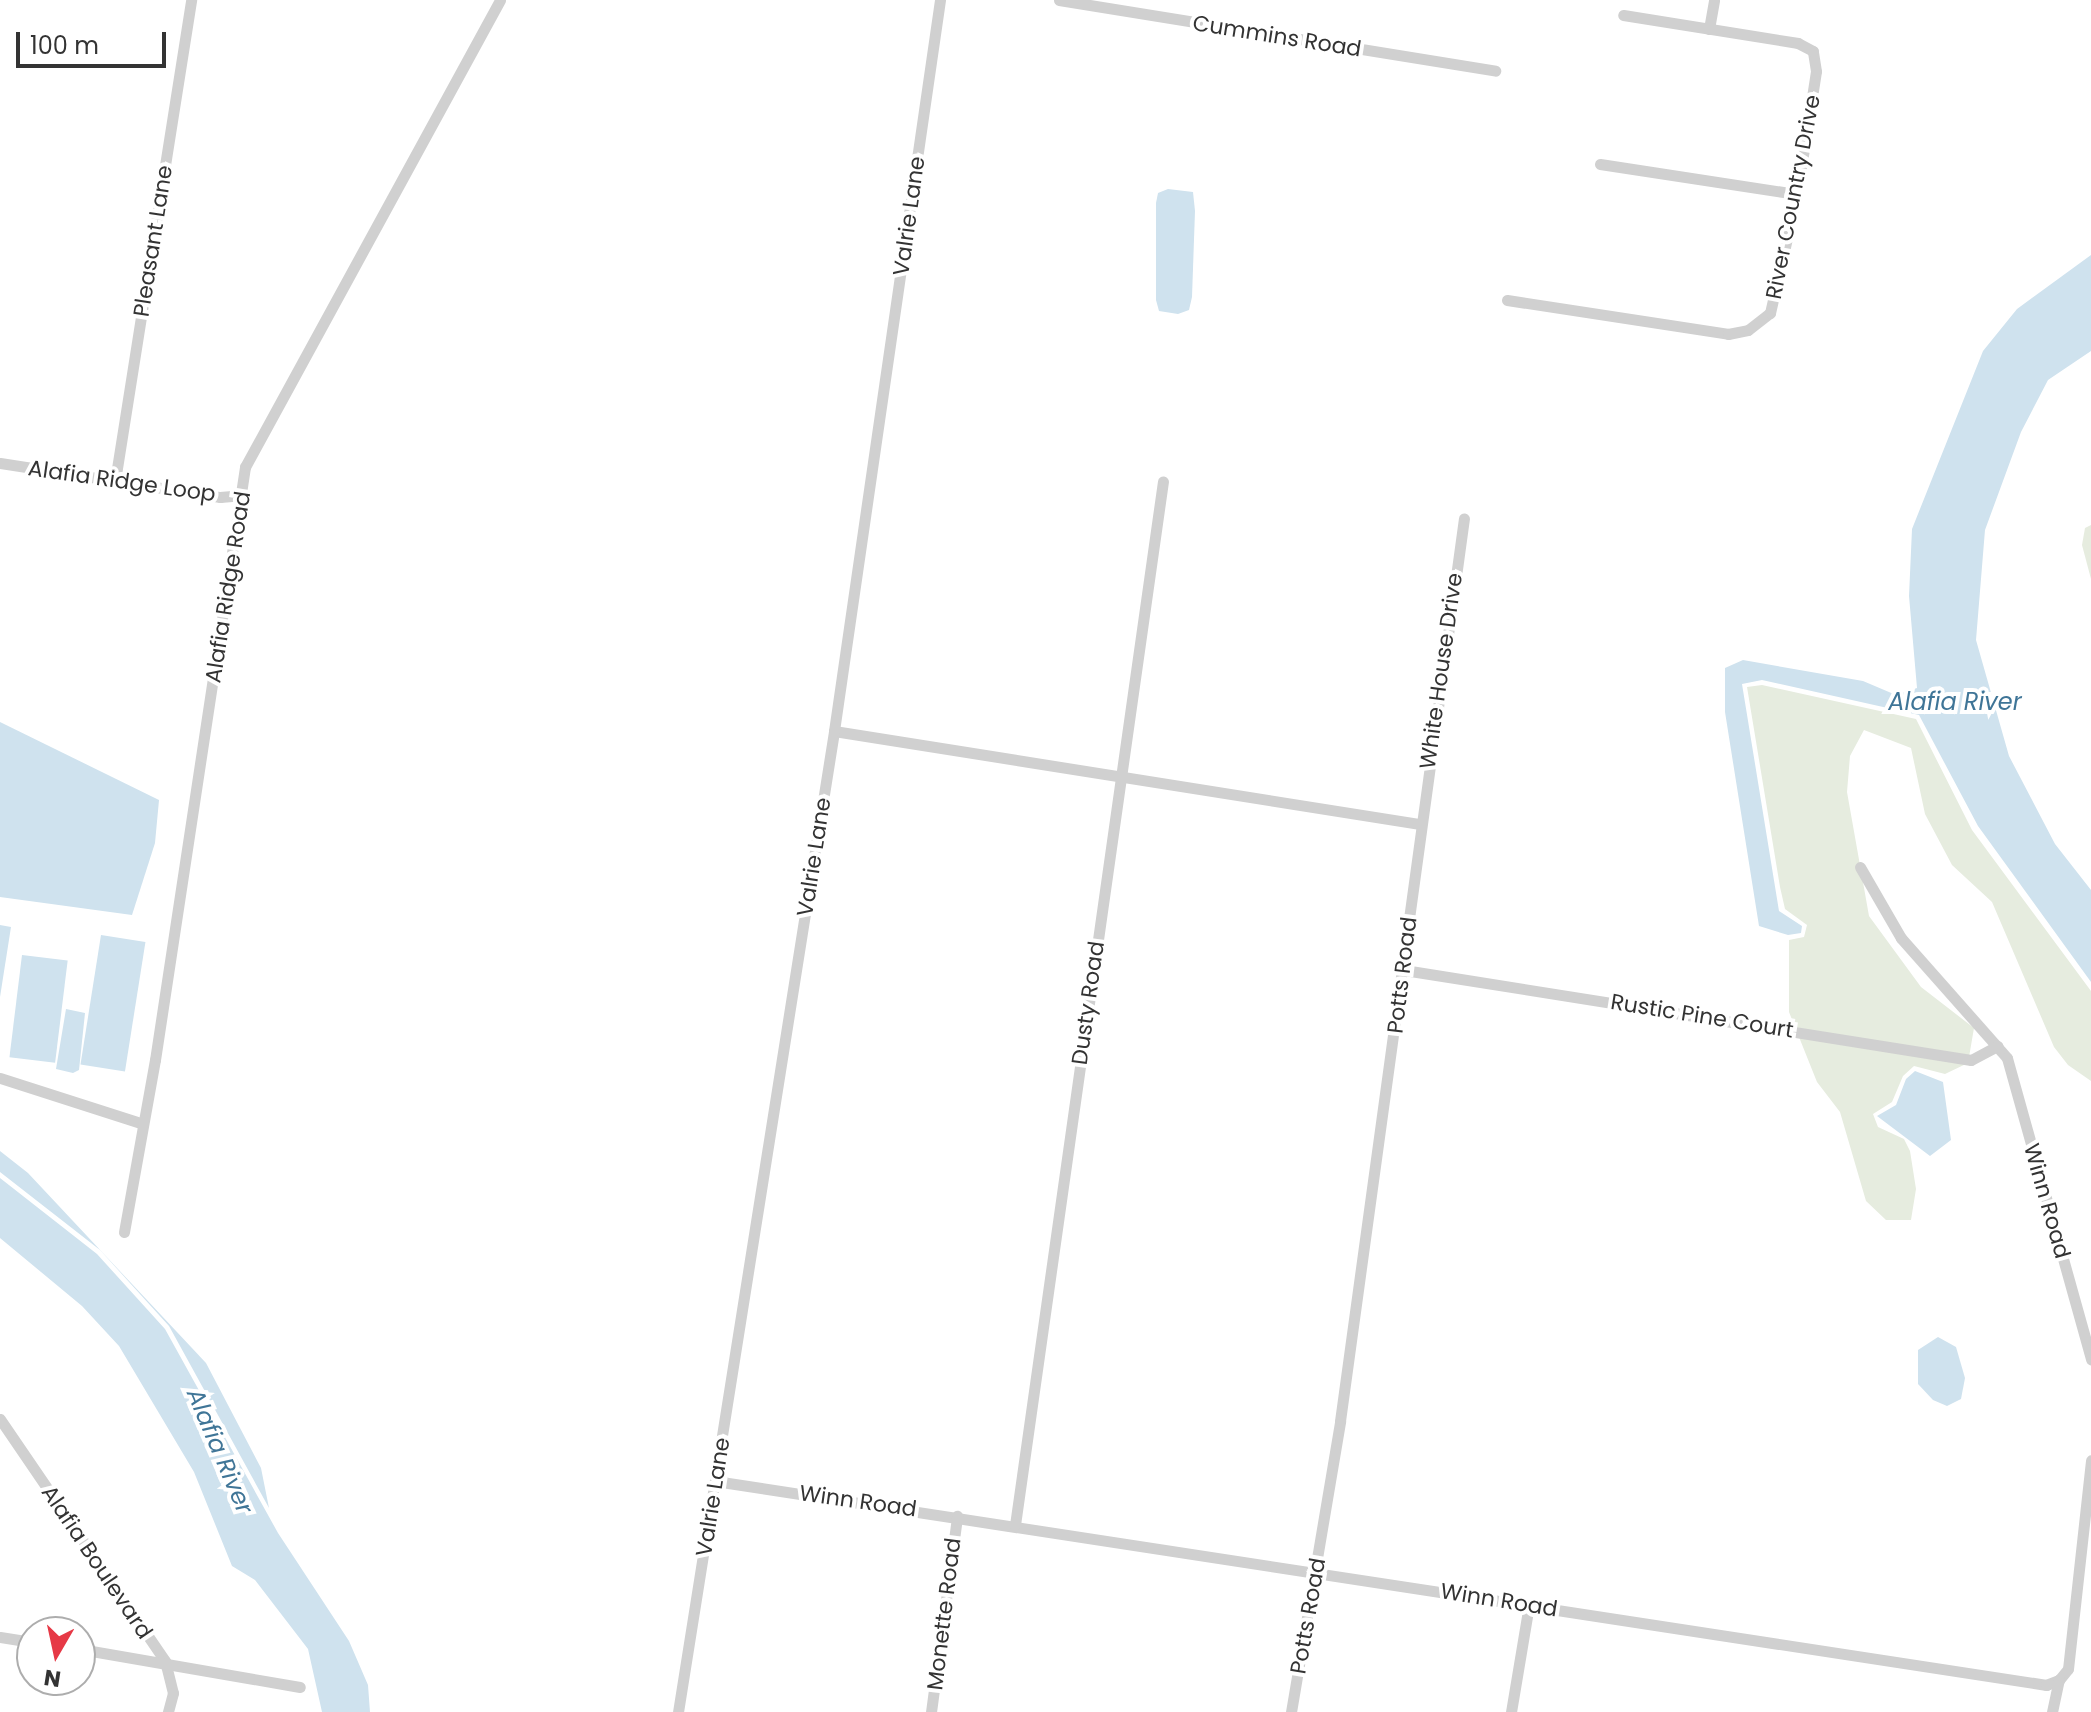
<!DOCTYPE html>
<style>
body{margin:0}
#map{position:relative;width:2091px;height:1712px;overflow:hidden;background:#fff;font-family:Poppins,sans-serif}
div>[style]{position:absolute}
.green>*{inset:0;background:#e6ecdf}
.water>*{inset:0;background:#cfe2ee;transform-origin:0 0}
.street>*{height:11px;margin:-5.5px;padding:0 5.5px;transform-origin:5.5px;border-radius:5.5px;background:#d0d0d0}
span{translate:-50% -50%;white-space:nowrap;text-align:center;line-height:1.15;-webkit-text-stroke:8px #fff;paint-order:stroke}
.street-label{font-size:22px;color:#333}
.water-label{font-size:24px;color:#3f7597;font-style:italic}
.north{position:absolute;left:16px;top:1616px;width:80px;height:80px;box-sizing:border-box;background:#fff;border:2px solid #adadad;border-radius:50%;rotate:189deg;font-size:22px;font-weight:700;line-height:32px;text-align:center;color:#333}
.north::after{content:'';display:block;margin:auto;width:28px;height:36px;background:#e63946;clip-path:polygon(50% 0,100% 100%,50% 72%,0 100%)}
.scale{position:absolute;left:16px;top:32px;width:150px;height:36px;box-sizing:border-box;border:4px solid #333;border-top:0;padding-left:10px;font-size:24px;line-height:28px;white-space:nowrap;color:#333;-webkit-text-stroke:6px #fff;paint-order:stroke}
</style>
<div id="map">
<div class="green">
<div style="clip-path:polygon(2091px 525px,2091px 579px,2082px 545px,2085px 528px)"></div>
<div style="clip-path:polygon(1762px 685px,1916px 719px,1972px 830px,2091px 991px,2091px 1081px,2068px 1065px,2054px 1047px,1992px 902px,1952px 865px,1925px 814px,1911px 748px,1864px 730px,1850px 756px,1847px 792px,1869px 916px,1921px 987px,1974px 1028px,1968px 1063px,1945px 1074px,1914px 1066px,1903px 1076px,1892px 1102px,1873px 1114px,1878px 1127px,1904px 1139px,1910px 1151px,1916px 1189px,1911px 1220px,1886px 1220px,1866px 1201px,1840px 1112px,1817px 1082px,1789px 1012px,1789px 940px,1804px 937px,1807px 925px,1785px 909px,1780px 887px,1747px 687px)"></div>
</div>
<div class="water">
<div style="clip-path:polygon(1168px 189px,1193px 192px,1195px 211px,1192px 297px,1189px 310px,1178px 314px,1159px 311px,1156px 300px,1156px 203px,1158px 193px)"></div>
<div style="clip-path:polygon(2091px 255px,2091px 351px,2048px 380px,2021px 432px,1985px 530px,1976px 640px,2009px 756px,2055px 844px,2091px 890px,2091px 982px,1978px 826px,1919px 715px,1762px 680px,1742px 684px,1779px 911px,1802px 926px,1801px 933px,1788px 935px,1759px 926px,1725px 712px,1725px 668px,1743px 660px,1863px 681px,1896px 695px,1917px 688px,1909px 596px,1912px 529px,1983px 351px,2017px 309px)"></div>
<div style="clip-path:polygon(0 722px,159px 800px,155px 843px,132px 915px,0 897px)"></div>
<div style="clip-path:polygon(0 925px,11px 927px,0 997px)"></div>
<div style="left:101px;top:935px;width:45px;height:131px;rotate:9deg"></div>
<div style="left:22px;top:955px;width:46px;height:103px;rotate:7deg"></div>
<div style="clip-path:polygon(66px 1009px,85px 1013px,79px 1070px,73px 1073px,56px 1069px)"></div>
<div style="clip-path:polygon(1915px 1071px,1943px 1082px,1951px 1140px,1930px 1156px,1877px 1116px,1896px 1105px,1906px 1079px)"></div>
<div style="clip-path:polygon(0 1151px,28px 1173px,206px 1363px,261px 1468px,269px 1508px,169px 1326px,100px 1250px,0 1172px)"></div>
<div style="clip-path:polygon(0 1178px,97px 1254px,165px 1329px,278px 1533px,349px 1641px,368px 1685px,370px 1712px,322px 1712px,308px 1649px,255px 1580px,232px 1566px,194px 1472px,119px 1346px,82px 1306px,0 1238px)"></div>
<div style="clip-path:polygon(1938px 1337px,1956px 1347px,1965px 1378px,1961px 1399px,1947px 1406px,1933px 1400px,1918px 1384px,1918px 1350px)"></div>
</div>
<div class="street">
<div style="left:1059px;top:0;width:442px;rotate:9.2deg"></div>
<div style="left:1709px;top:29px;width:29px;rotate:-80deg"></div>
<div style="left:1600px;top:164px;width:199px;rotate:8.7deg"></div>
<div style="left:1507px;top:300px;width:224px;rotate:8.7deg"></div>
<div style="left:1728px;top:334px;width:20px;rotate:-11deg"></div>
<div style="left:1748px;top:330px;width:28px;rotate:-38deg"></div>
<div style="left:1770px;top:313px;width:122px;rotate:-77.2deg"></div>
<div style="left:1797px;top:194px;width:124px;rotate:-81.2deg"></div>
<div style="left:1816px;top:71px;width:20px;rotate:-99deg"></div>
<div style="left:1813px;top:51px;width:17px;rotate:-152deg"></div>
<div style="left:1798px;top:43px;width:177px;rotate:-170.9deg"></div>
<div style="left:0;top:463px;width:223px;rotate:8.8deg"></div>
<div style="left:220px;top:497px;width:24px;rotate:-5deg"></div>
<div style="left:115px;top:481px;width:487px;rotate:-81deg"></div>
<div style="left:834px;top:731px;width:592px;rotate:9.03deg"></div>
<div style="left:1860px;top:867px;width:82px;rotate:60deg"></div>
<div style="left:1901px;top:938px;width:160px;rotate:48.5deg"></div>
<div style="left:2007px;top:1058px;width:313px;rotate:74.4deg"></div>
<div style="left:1404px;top:970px;width:574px;rotate:9.02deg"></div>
<div style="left:1971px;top:1060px;width:30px;rotate:-28deg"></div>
<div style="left:0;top:1078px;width:150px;rotate:17.8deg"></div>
<div style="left:124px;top:1232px;width:175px;rotate:-79.8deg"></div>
<div style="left:155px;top:1060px;width:600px;rotate:-81.37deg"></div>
<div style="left:245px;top:467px;width:532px;rotate:-61.36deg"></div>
<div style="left:0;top:1419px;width:293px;rotate:55.7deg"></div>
<div style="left:165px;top:1661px;width:33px;rotate:76deg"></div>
<div style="left:173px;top:1693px;width:20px;rotate:105deg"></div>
<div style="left:715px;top:1481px;width:1347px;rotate:8.71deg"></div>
<div style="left:2046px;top:1685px;width:14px;rotate:-21deg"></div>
<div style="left:2059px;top:1680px;width:14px;rotate:-51deg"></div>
<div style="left:2068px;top:1669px;width:210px;rotate:-83.7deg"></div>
<div style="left:1015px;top:1525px;width:1054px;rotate:-81.93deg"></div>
<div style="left:0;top:1637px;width:32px;rotate:9deg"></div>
<div style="left:80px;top:1649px;width:223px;rotate:9.8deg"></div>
<div style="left:678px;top:1712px;width:993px;rotate:-80.96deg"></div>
<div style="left:834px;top:731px;width:739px;rotate:-81.75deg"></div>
<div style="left:931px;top:1712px;width:198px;rotate:-82.4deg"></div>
<div style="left:1291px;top:1712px;width:295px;rotate:-80.4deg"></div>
<div style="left:1340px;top:1421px;width:911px;rotate:-82.18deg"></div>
<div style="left:1511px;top:1712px;width:109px;rotate:-80.5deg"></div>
<div style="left:2052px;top:1712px;width:33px;rotate:-78deg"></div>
</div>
<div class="street-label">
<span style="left:1277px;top:36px;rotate:9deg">Cummins Road</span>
<span style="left:1793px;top:197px;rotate:-79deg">River Country Drive</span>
<span style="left:909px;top:216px;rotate:-82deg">Valrie Lane</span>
<span style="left:153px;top:241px;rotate:-81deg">Pleasant Lane</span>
<span style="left:122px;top:481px;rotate:8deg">Alafia Ridge Loop</span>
<span style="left:228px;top:587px;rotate:-81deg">Alafia Ridge Road</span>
<span style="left:1441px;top:671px;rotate:-82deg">White House Drive</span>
<span style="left:814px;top:857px;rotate:-81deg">Valrie Lane</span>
<span style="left:1402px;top:975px;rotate:-83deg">Potts Road</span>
<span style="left:1088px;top:1003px;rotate:-82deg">Dusty Road</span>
<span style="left:1702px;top:1016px;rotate:9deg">Rustic Pine Court</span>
<span style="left:2047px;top:1201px;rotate:74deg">Winn Road</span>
<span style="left:713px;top:1497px;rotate:-81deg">Valrie Lane</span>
<span style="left:858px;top:1501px;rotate:8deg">Winn Road</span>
<span style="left:97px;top:1562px;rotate:56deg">Alafia Boulevard</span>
<span style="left:1499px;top:1600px;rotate:9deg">Winn Road</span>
<span style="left:944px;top:1614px;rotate:-83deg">Monette Road</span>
<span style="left:1308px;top:1616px;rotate:-80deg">Potts Road</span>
</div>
<div class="water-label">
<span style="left:1955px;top:702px">Alafia River</span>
<span style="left:220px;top:1451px;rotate:67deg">Alafia River</span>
</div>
<div class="north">N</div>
<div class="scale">100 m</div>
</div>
